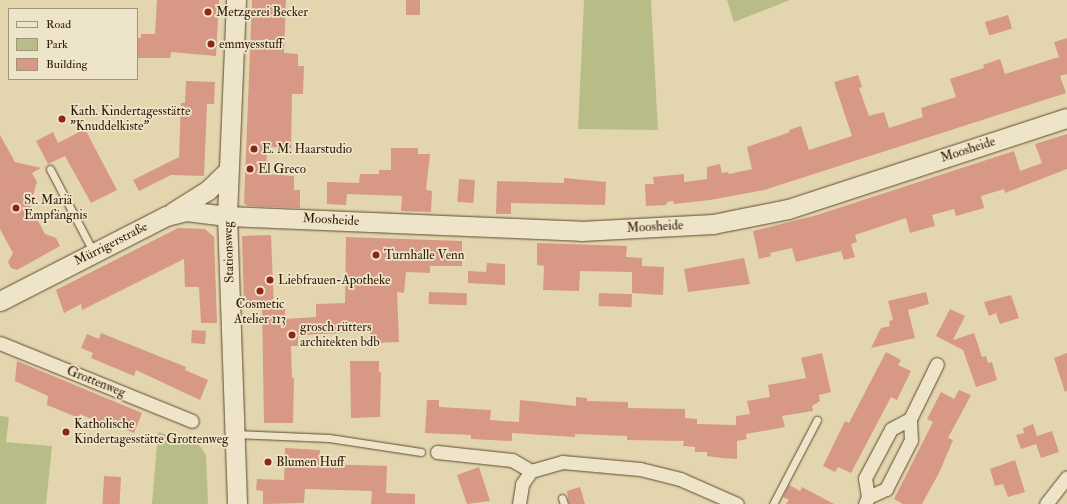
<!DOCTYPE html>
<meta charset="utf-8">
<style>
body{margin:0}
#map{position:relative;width:1067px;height:504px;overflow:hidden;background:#e3d6ae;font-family:"IM FELL Double Pica",serif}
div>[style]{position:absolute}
.green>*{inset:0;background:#b8bd88}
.building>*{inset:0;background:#d79886;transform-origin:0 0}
.roads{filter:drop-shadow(0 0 1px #5e4a2e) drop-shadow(0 0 1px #5e4a2e)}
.lane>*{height:7px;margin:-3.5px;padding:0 3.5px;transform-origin:3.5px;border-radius:3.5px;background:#ede4ca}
.street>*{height:13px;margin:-6.5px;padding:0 6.5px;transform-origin:6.5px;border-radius:6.5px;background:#ede4ca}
.secondary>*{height:19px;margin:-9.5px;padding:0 9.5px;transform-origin:9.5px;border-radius:9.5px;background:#ede4ca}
.dots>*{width:11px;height:11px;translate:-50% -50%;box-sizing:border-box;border:2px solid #ede4ca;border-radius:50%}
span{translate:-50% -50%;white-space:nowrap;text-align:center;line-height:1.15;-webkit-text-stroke:3.5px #ede4ca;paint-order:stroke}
.poi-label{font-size:13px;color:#321b03}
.left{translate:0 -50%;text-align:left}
.street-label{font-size:13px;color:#321b03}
.legend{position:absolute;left:8px;top:8px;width:130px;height:72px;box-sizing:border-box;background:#ede4ca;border:1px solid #a2947a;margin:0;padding:5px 7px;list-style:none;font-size:12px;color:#321b03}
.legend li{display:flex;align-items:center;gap:8px;height:20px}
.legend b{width:20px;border:1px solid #a2947a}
</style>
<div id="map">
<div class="green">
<div style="clip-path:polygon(584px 0,653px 0,651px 1px,658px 130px,578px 129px)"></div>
<div style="clip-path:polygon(727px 0,790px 0,734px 22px)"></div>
<div style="clip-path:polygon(0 416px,9px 417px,6px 442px,52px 446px,46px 504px,0 504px)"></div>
<div style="clip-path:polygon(158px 432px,199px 445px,206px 455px,208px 504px,152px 504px)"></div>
</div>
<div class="building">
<div style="clip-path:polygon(157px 0,219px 0,216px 56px,171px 52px,170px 58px,137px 58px,137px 38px,141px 38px,141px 34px,155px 34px)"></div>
<div style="clip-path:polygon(252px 0,286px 0,284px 53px,298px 54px,298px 66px,304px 66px,303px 94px,292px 94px,291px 148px,267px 147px,266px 174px,294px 176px,294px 190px,300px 190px,300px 208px,248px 206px,244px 203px)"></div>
<div style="left:406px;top:0;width:14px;height:15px"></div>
<div style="left:1008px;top:15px;width:14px;height:24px;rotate:73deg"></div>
<div style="clip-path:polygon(1067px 38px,1067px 74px,1060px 76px,1066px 93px,764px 190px,710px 200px,674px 204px,673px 201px,667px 202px,666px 205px,646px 206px,645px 184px,654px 184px,653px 177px,684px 174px,684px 182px,707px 179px,707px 167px,720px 164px,722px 173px,728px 172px,729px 174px,752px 169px,747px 147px,790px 132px,789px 130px,801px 126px,809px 150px,852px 136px,834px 82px,858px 75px,862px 87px,859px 88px,869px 116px,884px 112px,889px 128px,923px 117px,921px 108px,956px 97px,950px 79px,984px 68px,983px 65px,1000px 59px,1005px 74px,1059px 57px,1054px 42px)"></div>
<div style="clip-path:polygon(186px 81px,215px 82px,214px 104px,207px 104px,204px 176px,171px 175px,139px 191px,133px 180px,179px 157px,181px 103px,185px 103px)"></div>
<div style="clip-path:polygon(85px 129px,117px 190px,91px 203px,65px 156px,48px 164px,36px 141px,53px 132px,58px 143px)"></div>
<div style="clip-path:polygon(1067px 134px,1067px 169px,1005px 193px,1004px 189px,981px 196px,984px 208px,956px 216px,954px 209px,932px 215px,935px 226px,910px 233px,906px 218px,855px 235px,857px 242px,851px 244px,855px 257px,844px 260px,841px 251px,796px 262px,792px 248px,770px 253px,771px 256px,759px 259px,753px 231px,817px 215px,1014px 151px,1020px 171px,1042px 163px,1035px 144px)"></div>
<div style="clip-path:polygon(0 135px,15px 162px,41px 168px,32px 173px,37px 182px,30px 206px,45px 234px,56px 238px,60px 246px,17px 270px,11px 268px,8px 262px,13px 253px,0 229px)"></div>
<div style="clip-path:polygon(391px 148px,418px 148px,418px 154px,430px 154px,426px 190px,432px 191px,431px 212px,401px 211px,402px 196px,347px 194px,346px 205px,327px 204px,327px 182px,359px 183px,360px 174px,379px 174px,379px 170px,391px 170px)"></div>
<div style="clip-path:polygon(564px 178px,606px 182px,605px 205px,511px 203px,511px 214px,496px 214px,497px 181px,564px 183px)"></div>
<div style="left:459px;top:179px;width:16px;height:23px;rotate:4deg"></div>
<div style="clip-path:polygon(178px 228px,205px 229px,214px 237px,217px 323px,201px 323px,199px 287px,185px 287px,184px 259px,82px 310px,81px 304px,64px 313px,56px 290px)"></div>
<div style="clip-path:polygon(271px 235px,274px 308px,285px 308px,285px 319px,316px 317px,316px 304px,345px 303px,346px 237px,462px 241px,462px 266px,430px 266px,430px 273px,406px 272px,404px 293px,397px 292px,399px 342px,373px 343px,370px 332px,298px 335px,298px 346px,291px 346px,292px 378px,294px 378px,293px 423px,264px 423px,262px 306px,244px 307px,242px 236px)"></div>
<div style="clip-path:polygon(537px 243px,627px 246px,626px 257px,642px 258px,642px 266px,664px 267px,663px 295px,632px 293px,632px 272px,580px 271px,579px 291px,543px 290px,544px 266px,537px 265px)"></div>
<div style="clip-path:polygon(744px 258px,750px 284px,688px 292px,684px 269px)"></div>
<div style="clip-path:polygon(487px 263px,505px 264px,505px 285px,468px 283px,468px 271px,486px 272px)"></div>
<div style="left:429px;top:292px;width:38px;height:12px;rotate:2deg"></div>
<div style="clip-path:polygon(926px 292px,929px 304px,908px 310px,915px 338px,871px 348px,881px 328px,890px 326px,889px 321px,893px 320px,888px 301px)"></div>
<div style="left:599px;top:293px;width:33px;height:13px;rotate:2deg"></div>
<div style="clip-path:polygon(1011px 295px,1019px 318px,1000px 324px,996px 313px,989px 316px,984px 302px)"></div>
<div style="clip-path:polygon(950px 309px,965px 316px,953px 340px,974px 333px,982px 357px,986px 356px,988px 363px,992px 362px,997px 380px,976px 387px,963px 350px,936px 336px)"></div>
<div style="left:192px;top:330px;width:14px;height:13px;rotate:4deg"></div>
<div style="clip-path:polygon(101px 333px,186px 367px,185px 370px,208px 380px,200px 400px,136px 370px,134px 376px,91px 358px,93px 353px,81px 348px,87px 334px,99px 339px)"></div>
<div style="clip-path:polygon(886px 352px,901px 360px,898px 365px,911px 371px,897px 400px,891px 397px,851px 473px,838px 467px,835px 472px,823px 466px,845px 421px,849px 423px)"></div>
<div style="clip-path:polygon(822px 353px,831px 392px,819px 395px,820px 401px,812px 406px,813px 411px,782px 416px,785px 427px,746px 434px,747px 439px,737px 441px,737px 459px,721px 458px,707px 456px,707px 452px,695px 452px,695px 447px,683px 446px,684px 441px,627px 440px,627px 436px,575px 434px,575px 437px,512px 433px,512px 441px,471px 439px,471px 435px,425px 433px,427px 400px,439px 400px,439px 407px,491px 410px,490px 420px,519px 422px,520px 400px,576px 406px,576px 397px,587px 398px,587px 401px,628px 402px,628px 408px,685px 409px,685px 418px,697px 419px,697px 424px,736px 425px,736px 416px,750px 414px,747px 401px,770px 397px,768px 385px,806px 378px,801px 358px)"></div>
<div style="clip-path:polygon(1067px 353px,1067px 391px,1065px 392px,1054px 358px)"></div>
<div style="clip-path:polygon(17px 361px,142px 413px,134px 433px,102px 420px,100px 423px,80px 414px,79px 418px,47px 405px,48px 396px,15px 381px)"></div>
<div style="clip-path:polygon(350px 361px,379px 361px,379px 372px,381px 372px,380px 417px,351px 418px)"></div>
<div style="clip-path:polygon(959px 390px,971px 395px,948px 438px,953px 440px,939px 473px,922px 504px,903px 504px,894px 499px,933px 422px,927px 419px,941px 392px,954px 399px)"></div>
<div style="clip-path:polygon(1033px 424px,1037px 436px,1052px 431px,1059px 452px,1041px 458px,1036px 444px,1021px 449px,1016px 435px,1024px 433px,1023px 428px)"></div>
<div style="clip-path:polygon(285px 448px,320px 450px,319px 464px,387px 466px,386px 493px,415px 494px,415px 504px,371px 504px,372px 491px,305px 489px,304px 503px,263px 504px,263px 491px,256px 490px,257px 479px,284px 480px)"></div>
<div style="clip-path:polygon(1015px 460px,1025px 492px,1008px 497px,1003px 484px,995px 486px,990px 469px)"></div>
<div style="clip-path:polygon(479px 467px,490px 501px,467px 504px,457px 475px)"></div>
<div style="left:104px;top:476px;width:17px;height:28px;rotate:3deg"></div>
<div style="clip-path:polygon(789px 485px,800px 491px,802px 487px,834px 504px,786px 504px,789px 500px,783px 497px)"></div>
<div style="clip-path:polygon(580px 487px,585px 504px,569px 504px,567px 491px)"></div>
</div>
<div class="roads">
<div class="lane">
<div style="left:50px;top:169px;width:95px;rotate:62.4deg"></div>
<div style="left:235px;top:434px;width:94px;rotate:2.4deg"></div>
<div style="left:329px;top:438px;width:93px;rotate:8.7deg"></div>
<div style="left:562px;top:498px;width:6px;rotate:72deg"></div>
<div style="left:773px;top:504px;width:95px;rotate:-62.4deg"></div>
</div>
<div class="street">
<div style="left:0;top:343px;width:207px;rotate:22.1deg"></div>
<div style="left:437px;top:452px;width:75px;rotate:6.1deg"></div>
<div style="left:512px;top:460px;width:22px;rotate:30deg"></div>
<div style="left:868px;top:497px;width:20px;rotate:-24deg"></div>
<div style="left:886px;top:489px;width:55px;rotate:-63deg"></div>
<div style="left:911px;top:440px;width:21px;rotate:-93deg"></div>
<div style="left:910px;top:419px;width:61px;rotate:-63.9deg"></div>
<div style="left:519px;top:504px;width:20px;rotate:-81deg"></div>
<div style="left:522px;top:484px;width:16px;rotate:-55deg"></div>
<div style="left:531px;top:471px;width:32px;rotate:-16deg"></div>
<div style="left:562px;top:462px;width:78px;rotate:5.1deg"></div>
<div style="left:640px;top:469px;width:41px;rotate:14deg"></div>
<div style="left:680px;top:479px;width:62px;rotate:23.7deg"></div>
<div style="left:865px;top:504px;width:8px;rotate:-67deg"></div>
<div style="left:868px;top:497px;width:19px;rotate:-99deg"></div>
<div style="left:865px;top:478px;width:55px;rotate:-62deg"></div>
<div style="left:891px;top:429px;width:21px;rotate:-28deg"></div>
<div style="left:1046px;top:504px;width:34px;rotate:-52deg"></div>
</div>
<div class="secondary">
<div style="left:236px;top:0;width:216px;rotate:92.4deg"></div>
<div style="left:227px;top:216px;width:288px;rotate:88deg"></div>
<div style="left:173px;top:212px;width:40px;rotate:-32deg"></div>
<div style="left:207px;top:191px;width:30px;rotate:-44deg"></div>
<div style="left:0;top:301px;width:186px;rotate:-27.1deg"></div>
<div style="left:166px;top:216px;width:21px;rotate:-14deg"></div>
<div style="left:186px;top:211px;width:41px;rotate:7deg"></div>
<div style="left:227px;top:216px;width:354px;rotate:2.4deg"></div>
<div style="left:581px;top:231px;width:132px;rotate:-3deg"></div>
<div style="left:713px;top:224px;width:76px;rotate:-11.3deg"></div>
<div style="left:788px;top:209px;width:293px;rotate:-18.1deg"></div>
</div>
</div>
<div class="dots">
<div style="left:208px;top:12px;background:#8f2418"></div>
<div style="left:211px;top:44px;background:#8f2418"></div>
<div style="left:62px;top:119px;background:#8f2418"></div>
<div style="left:254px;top:149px;background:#8f2418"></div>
<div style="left:250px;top:169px;background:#8f2418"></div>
<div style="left:16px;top:208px;background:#8f2418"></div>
<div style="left:376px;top:255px;background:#8f2418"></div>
<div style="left:270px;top:280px;background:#8f2418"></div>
<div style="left:260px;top:291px;background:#8f2418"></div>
<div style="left:292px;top:335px;background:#8f2418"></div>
<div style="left:66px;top:432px;background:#8f2418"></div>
<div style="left:268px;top:462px;background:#8f2418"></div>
</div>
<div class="poi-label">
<span class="left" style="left:216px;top:12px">Metzgerei Becker</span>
<span class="left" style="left:219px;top:44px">emmyesstuff</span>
<span class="left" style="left:70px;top:119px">Kath. Kindertagesstätte<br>"Knuddelkiste"</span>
<span class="left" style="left:262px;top:149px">E. M. Haarstudio</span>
<span class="left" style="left:258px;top:169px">El Greco</span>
<span class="left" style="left:24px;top:208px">St. Mariä<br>Empfängnis</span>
<span class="left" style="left:384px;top:255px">Turnhalle Venn</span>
<span class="left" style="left:278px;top:280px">Liebfrauen-Apotheke</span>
<span style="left:260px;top:312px">Cosmetic<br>Atelier 113</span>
<span class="left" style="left:300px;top:335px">grosch rütters<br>architekten bdb</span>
<span class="left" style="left:74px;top:432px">Katholische<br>Kindertagesstätte Grottenweg</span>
<span class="left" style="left:276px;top:462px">Blumen Huff</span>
</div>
<div class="street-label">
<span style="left:968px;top:150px;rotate:-18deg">Moosheide</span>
<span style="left:331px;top:220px;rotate:3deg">Moosheide</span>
<span style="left:655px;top:227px;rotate:-3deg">Moosheide</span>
<span style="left:111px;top:244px;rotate:-27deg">Mürrigerstraße</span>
<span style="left:229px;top:252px;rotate:-92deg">Stationsweg</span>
<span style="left:96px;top:382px;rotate:22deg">Grottenweg</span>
</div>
<ul class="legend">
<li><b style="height:5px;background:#ede4ca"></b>Road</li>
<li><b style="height:11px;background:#b8bd88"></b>Park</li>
<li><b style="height:11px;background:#d79886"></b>Building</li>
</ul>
</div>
